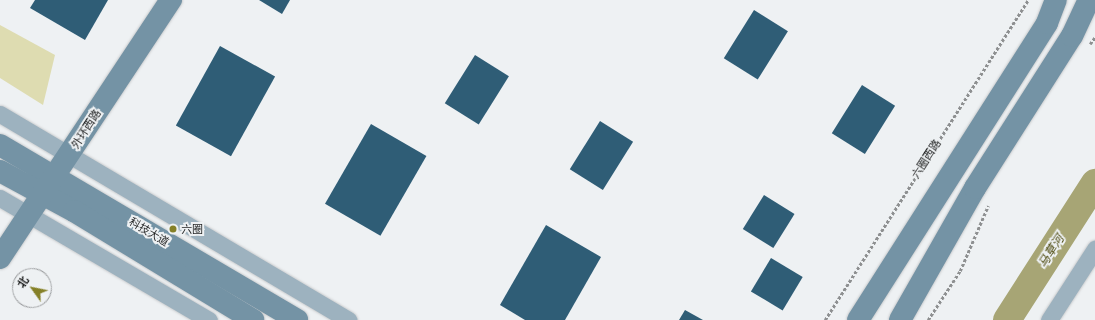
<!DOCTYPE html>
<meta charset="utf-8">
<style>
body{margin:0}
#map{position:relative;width:1095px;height:320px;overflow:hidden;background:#eef1f3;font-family:Poppins,"Noto Sans SC",sans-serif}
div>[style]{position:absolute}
.green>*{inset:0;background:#dedcb1}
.river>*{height:28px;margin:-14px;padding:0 14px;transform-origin:14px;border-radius:14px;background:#a7a575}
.building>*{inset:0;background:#2f5d76;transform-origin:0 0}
.path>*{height:2.5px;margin-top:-1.25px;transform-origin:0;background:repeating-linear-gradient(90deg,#8e9091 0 3px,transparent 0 5px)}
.roads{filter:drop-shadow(0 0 1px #c9cbcd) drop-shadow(0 0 1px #c9cbcd)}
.street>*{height:17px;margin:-8.5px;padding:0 8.5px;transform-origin:8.5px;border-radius:8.5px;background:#9db2bf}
.secondary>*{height:22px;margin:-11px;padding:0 11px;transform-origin:11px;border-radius:11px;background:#7493a5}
.dots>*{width:11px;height:11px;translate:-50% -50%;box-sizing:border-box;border:2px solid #eef1f3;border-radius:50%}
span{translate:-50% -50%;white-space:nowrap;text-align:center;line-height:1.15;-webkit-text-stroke:4px #eef1f3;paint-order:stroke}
.street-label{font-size:11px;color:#1f2020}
.poi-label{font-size:11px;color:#1f2020}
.left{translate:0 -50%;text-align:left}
.water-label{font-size:12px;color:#484508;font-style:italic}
.north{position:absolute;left:12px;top:268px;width:40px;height:40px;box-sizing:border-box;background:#eef1f3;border:1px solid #9b9d9f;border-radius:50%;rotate:303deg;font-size:11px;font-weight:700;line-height:16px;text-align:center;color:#1f2020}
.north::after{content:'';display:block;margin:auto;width:14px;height:18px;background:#858027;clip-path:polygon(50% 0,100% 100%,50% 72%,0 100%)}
</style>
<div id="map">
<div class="green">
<div style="clip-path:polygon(0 25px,55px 55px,43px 105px,0 78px)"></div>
</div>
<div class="river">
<div style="left:1007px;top:320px;width:163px;rotate:-57.3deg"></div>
</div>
<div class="building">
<div style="clip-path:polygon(35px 0,108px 0,85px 40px,30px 8px)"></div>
<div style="clip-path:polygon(259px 0,290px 0,282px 14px)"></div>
<div style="left:754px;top:10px;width:40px;height:57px;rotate:32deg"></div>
<div style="left:220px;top:46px;width:63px;height:91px;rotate:29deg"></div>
<div style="left:475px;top:55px;width:40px;height:57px;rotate:32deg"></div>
<div style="left:862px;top:85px;width:39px;height:57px;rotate:32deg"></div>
<div style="left:600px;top:121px;width:39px;height:57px;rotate:32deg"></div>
<div style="left:371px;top:124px;width:64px;height:92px;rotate:30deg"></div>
<div style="left:764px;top:195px;width:36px;height:40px;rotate:32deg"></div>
<div style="clip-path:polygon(546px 225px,601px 257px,565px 320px,525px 320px,500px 305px)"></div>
<div style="left:771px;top:258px;width:37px;height:39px;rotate:31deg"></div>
<div style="clip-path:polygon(685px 310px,703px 320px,679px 320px)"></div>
</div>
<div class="path">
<div style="left:1090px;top:44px;width:9px;rotate:-54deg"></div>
<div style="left:825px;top:320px;width:379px;rotate:-57.6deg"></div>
<div style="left:928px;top:320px;width:59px;rotate:-56.9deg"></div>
<div style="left:960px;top:271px;width:71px;rotate:-66.7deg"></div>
</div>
<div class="roads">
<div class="street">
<div style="left:0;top:114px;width:405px;rotate:30.6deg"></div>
<div style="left:0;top:198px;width:242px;rotate:30.3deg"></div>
<div style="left:1049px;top:320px;width:85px;rotate:-57.1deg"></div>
</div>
<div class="secondary">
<div style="left:0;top:145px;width:345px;rotate:30.5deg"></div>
<div style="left:0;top:171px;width:84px;rotate:28.4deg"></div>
<div style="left:74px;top:211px;width:210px;rotate:31.3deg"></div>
<div style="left:0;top:258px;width:310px;rotate:-56.5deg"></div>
<div style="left:858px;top:320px;width:352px;rotate:-57.5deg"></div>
<div style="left:1047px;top:23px;width:25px;rotate:-69deg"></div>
<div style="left:900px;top:320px;width:152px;rotate:-60.4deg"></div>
<div style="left:975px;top:188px;width:180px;rotate:-57.5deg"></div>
<div style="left:1072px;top:36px;width:40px;rotate:-65deg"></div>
</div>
</div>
<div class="dots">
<div style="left:173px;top:229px;background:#858027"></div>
</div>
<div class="street-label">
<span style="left:86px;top:129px;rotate:-57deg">外环西路</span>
<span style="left:926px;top:159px;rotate:-57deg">六圈西路</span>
<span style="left:149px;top:232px;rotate:31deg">科技大道</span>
</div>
<div class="poi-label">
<span class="left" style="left:181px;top:229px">六圈</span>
</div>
<div class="water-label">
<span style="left:1051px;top:251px;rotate:-57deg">马草河</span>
</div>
<div class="north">北</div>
</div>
